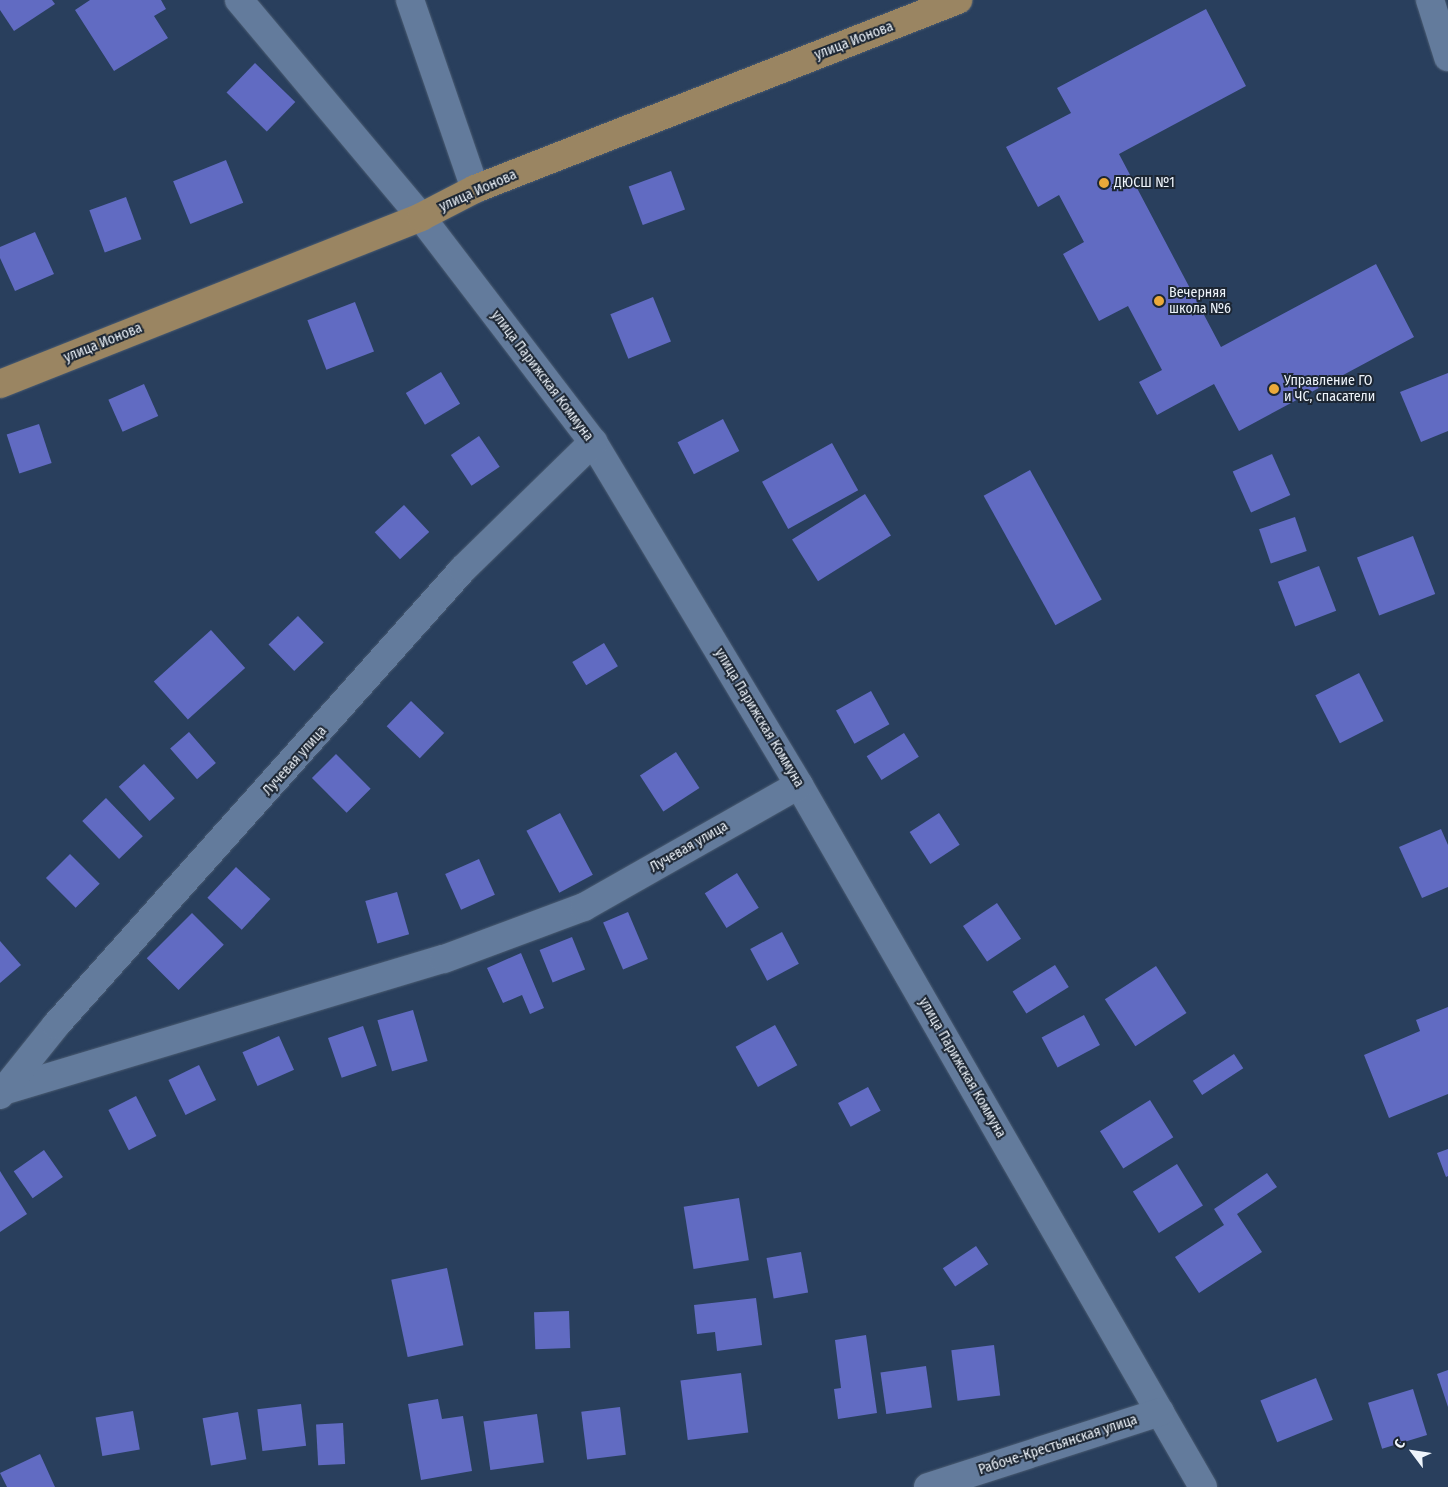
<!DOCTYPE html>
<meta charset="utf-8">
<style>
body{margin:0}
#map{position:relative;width:1448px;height:1487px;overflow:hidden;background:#293f5d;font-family:"Fira Sans Condensed",sans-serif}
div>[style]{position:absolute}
.building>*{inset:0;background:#616bc2;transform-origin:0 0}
.roads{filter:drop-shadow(0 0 1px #4a5b71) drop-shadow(0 0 1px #4a5b71)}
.minor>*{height:28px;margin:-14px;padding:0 14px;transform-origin:14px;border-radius:14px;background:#637b9c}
.major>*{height:28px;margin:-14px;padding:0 14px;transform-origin:14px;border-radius:14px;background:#9a8562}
.dots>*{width:14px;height:14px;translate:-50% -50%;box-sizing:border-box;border:2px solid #1c2633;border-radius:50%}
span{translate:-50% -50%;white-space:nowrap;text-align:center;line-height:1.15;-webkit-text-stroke:4px #1c2633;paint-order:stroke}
.street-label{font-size:14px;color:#eef4fb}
.poi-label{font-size:14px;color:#eef4fb}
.left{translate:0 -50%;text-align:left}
.north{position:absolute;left:1388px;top:1427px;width:50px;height:50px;-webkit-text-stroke:4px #1c2633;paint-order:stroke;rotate:301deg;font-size:14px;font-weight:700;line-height:20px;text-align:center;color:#eef4fb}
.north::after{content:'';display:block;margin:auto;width:18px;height:22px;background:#eef4fb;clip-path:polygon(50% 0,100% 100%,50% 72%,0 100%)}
</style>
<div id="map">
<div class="building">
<div style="clip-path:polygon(0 0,52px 0,55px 4px,14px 31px,0 10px)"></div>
<div style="clip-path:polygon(90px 0,161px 0,166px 9px,154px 16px,168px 38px,114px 71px,75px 10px)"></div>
<div style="clip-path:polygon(1206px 9px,1246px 86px,1119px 154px,1221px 347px,1376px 264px,1414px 337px,1239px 431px,1214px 384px,1157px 415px,1139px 382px,1162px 370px,1128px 306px,1099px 321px,1063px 254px,1084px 242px,1059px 195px,1038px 207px,1006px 147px,1071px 113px,1057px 88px)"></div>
<div style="left:255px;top:63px;width:56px;height:41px;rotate:44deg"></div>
<div style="left:226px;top:160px;width:46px;height:57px;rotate:68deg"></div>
<div style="left:671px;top:171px;width:41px;height:45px;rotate:70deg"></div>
<div style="left:126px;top:197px;width:45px;height:39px;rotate:70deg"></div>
<div style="clip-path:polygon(35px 232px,54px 274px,15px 291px,0 258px,0 247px)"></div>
<div style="left:653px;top:297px;width:48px;height:46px;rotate:68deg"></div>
<div style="left:355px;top:302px;width:53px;height:51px;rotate:69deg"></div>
<div style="left:441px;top:372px;width:37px;height:41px;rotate:59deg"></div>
<div style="clip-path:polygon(1448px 373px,1448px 431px,1421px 442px,1400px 392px)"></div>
<div style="left:144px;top:384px;width:35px;height:39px;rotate:66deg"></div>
<div style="left:723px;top:419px;width:36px;height:51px;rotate:63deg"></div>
<div style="left:39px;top:424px;width:41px;height:34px;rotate:72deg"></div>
<div style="left:479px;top:436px;width:37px;height:34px;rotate:56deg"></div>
<div style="left:832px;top:443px;width:54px;height:80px;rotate:61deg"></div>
<div style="left:1272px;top:454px;width:45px;height:43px;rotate:66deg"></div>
<div style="left:1030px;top:470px;width:148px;height:53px;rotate:61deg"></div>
<div style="left:865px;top:494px;width:49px;height:86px;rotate:58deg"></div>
<div style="left:404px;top:505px;width:37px;height:40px;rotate:47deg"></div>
<div style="left:1295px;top:517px;width:36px;height:38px;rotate:71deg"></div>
<div style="left:1413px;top:536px;width:62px;height:60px;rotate:69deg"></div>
<div style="left:1319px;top:566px;width:48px;height:44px;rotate:69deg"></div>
<div style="left:298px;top:616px;width:37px;height:41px;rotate:46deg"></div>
<div style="left:211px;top:630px;width:51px;height:77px;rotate:48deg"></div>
<div style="left:604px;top:643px;width:27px;height:37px;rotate:59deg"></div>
<div style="left:1359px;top:673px;width:54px;height:49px;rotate:63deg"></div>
<div style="left:871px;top:691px;width:38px;height:40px;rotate:61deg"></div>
<div style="left:411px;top:701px;width:46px;height:35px;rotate:44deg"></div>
<div style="left:189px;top:732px;width:41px;height:25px;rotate:49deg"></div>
<div style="left:904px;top:733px;width:28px;height:44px;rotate:58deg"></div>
<div style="left:676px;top:752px;width:43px;height:43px;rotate:57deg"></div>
<div style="left:336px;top:754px;width:49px;height:34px;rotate:45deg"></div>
<div style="left:144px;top:764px;width:46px;height:34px;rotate:48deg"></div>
<div style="left:106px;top:798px;width:53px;height:33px;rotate:46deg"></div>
<div style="left:560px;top:813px;width:70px;height:38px;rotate:62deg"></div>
<div style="left:939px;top:813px;width:38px;height:35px;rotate:57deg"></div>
<div style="clip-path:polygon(1441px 829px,1448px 845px,1448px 887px,1422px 898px,1399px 847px)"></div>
<div style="left:70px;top:854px;width:42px;height:34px;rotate:45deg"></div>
<div style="left:479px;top:859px;width:39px;height:37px;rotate:66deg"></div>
<div style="left:236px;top:867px;width:47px;height:42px;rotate:43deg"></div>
<div style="left:737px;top:873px;width:41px;height:38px;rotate:58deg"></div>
<div style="left:397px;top:892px;width:44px;height:33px;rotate:74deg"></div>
<div style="left:997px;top:903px;width:43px;height:41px;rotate:56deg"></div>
<div style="left:628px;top:912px;width:51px;height:27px;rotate:67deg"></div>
<div style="left:192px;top:913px;width:45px;height:64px;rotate:45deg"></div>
<div style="left:782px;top:932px;width:36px;height:36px;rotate:62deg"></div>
<div style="left:572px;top:937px;width:35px;height:35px;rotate:68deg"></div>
<div style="clip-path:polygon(0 941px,21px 965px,0 983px)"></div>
<div style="clip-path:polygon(521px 953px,544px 1008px,530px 1014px,522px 995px,503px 1003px,487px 968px)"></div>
<div style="left:1055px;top:965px;width:26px;height:50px;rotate:58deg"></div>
<div style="left:1156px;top:966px;width:56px;height:61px;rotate:57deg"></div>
<div style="clip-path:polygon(1448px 1007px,1448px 1094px,1389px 1118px,1364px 1055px,1420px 1031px,1416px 1020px)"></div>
<div style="left:413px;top:1010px;width:53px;height:37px;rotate:74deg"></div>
<div style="left:1084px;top:1015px;width:34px;height:48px;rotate:62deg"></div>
<div style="left:775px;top:1025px;width:46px;height:45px;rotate:61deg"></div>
<div style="left:363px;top:1026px;width:42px;height:37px;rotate:71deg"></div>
<div style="left:279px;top:1036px;width:37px;height:40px;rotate:66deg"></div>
<div style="left:1234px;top:1054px;width:17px;height:49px;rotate:57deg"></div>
<div style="left:199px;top:1065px;width:39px;height:34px;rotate:64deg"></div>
<div style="left:868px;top:1087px;width:27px;height:34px;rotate:62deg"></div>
<div style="left:136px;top:1096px;width:45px;height:31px;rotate:63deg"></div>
<div style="left:1150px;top:1100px;width:44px;height:59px;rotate:58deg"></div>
<div style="clip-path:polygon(1448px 1149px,1448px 1176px,1446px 1177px,1437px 1153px)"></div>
<div style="left:44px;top:1150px;width:33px;height:37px;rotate:55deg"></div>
<div style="left:1177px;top:1164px;width:49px;height:52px;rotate:58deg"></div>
<div style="clip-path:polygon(0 1171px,27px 1214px,0 1232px)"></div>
<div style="clip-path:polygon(1267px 1173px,1277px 1187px,1237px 1214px,1262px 1252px,1199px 1293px,1175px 1257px,1224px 1225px,1214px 1209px)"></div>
<div style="left:739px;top:1198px;width:63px;height:56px;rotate:81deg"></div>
<div style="left:976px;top:1246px;width:22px;height:40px;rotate:56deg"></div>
<div style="left:801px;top:1252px;width:41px;height:35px;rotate:80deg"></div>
<div style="left:447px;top:1268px;width:79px;height:57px;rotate:78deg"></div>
<div style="clip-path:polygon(756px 1298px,762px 1345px,717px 1351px,715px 1332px,697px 1334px,694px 1305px)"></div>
<div style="left:569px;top:1311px;width:37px;height:35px;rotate:88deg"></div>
<div style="clip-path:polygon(866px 1335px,877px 1413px,838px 1419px,834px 1389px,841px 1388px,835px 1340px)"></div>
<div style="left:994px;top:1345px;width:51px;height:43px;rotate:83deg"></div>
<div style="left:926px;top:1366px;width:42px;height:46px;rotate:82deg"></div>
<div style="clip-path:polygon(1448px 1370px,1448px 1407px,1437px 1374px)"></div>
<div style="left:741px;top:1373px;width:60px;height:61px;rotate:83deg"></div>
<div style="left:1316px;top:1378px;width:45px;height:60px;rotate:68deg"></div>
<div style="left:1413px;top:1389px;width:48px;height:47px;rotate:73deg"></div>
<div style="clip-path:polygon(438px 1399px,442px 1419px,463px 1416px,472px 1471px,421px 1480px,408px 1404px)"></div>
<div style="left:301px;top:1404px;width:42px;height:44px;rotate:83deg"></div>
<div style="left:620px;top:1407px;width:48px;height:39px;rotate:83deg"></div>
<div style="left:133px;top:1411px;width:39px;height:38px;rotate:80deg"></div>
<div style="left:238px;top:1412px;width:48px;height:36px;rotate:80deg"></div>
<div style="left:537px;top:1414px;width:49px;height:54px;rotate:82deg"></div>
<div style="left:343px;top:1423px;width:41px;height:27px;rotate:87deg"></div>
<div style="clip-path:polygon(40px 1454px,55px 1487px,7px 1487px,0 1473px)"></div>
</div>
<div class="roads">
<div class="minor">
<div style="left:239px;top:0;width:283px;rotate:50deg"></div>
<div style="left:421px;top:217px;width:283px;rotate:52.6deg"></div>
<div style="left:593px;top:442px;width:400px;rotate:59deg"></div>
<div style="left:799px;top:785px;width:810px;rotate:60.08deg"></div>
<div style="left:410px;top:0;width:200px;rotate:71deg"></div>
<div style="left:1430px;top:0;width:60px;rotate:72.5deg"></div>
<div style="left:6px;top:1090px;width:457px;rotate:-16.7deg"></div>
<div style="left:444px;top:959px;width:149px;rotate:-20.4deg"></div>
<div style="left:584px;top:907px;width:247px;rotate:-29.6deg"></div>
<div style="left:0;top:1095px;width:90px;rotate:-51.3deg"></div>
<div style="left:56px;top:1025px;width:611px;rotate:-48.25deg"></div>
<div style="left:463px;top:569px;width:182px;rotate:-44.3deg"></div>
<div style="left:928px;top:1487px;width:244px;rotate:-17.9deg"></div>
</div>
<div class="major">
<div style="left:0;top:384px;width:453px;rotate:-21.6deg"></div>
<div style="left:421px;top:217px;width:61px;rotate:-27.4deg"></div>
<div style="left:475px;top:189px;width:519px;rotate:-21.37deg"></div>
</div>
</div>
<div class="dots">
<div style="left:1104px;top:183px;background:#eba93a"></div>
<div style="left:1159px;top:301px;background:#eba93a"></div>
<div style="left:1274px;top:389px;background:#eba93a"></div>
</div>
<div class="street-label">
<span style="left:854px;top:41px;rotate:-21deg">улица Ионова</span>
<span style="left:478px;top:191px;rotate:-24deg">улица Ионова</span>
<span style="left:103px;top:343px;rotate:-22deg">улица Ионова</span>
<span style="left:542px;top:376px;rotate:53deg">улица Парижская Коммуна</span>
<span style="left:759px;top:718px;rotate:59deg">улица Парижская Коммуна</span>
<span style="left:295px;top:761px;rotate:-48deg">Лучевая улица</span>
<span style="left:689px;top:847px;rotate:-30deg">Лучевая улица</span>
<span style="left:962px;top:1068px;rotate:60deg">улица Парижская Коммуна</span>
<span style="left:1058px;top:1445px;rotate:-18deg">Рабоче-Крестьянская улица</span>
</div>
<div class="poi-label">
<span class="left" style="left:1114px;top:183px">ДЮСШ №1</span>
<span class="left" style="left:1169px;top:301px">Вечерняя<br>школа №6</span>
<span class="left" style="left:1284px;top:389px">Управление ГО<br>и ЧС, спасатели</span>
</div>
<div class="north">С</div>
</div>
